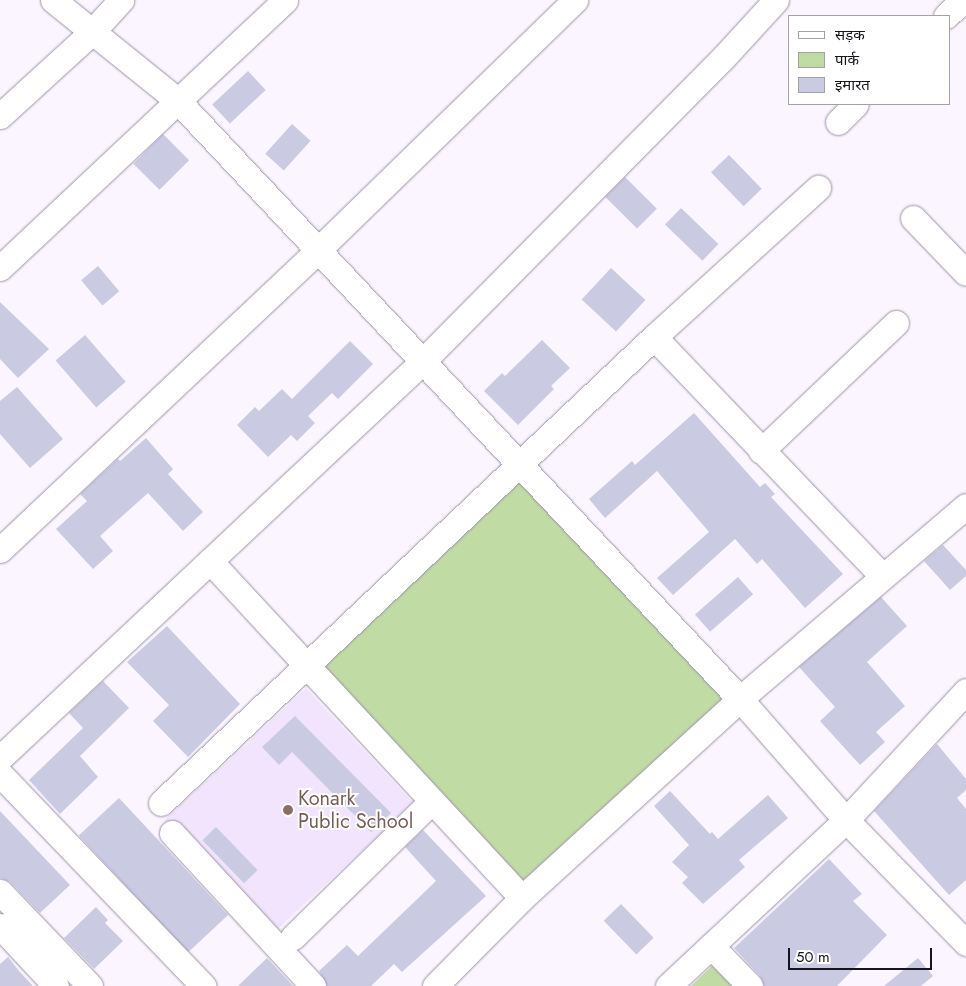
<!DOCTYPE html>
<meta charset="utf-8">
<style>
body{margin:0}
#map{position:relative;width:966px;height:986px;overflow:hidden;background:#faf5fe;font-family:Jost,"Noto Sans Devanagari",sans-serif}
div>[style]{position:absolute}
.built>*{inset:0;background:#f1e4fc;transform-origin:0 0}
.green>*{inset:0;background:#c0dba4;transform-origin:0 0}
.building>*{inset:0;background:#cacae3;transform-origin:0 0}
.roads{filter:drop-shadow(0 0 1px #9e92a8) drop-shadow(0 0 1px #9e92a8)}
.minor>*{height:25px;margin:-12.5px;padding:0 12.5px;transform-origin:12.5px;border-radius:12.5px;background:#fff}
.dots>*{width:14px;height:14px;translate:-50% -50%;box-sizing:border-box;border:2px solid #fff;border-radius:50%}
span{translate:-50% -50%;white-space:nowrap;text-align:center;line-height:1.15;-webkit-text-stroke:4px #fff;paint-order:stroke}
.education-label{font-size:20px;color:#785e54}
.left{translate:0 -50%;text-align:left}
.legend{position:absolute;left:788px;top:15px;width:162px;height:90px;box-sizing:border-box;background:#fff;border:1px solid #a3a1a4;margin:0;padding:6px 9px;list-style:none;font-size:15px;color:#18141c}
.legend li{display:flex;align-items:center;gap:10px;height:25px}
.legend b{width:25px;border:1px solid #a3a1a4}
.scale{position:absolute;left:788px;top:948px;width:144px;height:22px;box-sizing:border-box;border:2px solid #18141c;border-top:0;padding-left:6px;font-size:15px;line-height:18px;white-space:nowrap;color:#18141c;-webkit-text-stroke:4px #fff;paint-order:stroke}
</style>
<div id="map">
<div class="built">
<div style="left:306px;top:688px;width:157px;height:194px;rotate:47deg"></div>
</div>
<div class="green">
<div style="left:520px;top:464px;width:322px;height:293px;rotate:47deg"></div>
<div style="clip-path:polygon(714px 964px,735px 986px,691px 986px)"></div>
</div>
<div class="building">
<div style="left:248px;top:71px;width:26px;height:49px;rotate:47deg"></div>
<div style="left:292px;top:124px;width:25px;height:40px;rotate:42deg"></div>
<div style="left:163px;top:134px;width:37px;height:42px;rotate:45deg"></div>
<div style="left:729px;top:155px;width:47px;height:25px;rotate:46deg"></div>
<div style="left:625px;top:177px;width:45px;height:28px;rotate:45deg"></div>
<div style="left:681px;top:208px;width:52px;height:23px;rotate:44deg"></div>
<div style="left:98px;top:266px;width:33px;height:22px;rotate:50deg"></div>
<div style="left:611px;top:268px;width:47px;height:43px;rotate:43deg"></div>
<div style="clip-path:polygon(0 302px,49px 349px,18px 378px,0 359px)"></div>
<div style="left:85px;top:335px;width:62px;height:39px;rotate:49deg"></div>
<div style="clip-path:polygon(542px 340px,570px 368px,551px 386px,554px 389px,518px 425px,484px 391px,502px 373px,505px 376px)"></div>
<div style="clip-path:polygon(350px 341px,373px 364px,338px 399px,332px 393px,308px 416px,315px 423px,297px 441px,291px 435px,268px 457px,237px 425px,255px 407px,259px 411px,282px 389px,292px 399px)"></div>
<div style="clip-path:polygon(17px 387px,63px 439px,30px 468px,0 434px,0 401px)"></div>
<div style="clip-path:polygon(694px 413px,760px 487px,765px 483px,775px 494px,771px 497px,843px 574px,805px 608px,762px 559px,757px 564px,735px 539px,673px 595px,657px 578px,709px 532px,657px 471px,605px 518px,589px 499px,632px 461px,635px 465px)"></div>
<div style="clip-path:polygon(146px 438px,173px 469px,168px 474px,203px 512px,183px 531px,148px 493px,100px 536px,113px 551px,93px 569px,56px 529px,87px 501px,80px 494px,118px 459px,120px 461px)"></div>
<div style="clip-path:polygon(943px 545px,966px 570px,966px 576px,950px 590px,924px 561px)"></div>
<div style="left:738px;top:577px;width:23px;height:57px;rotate:49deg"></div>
<div style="clip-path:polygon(881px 597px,907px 626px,867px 662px,905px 706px,876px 732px,885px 742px,860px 765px,820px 721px,835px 707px,799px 667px)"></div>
<div style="clip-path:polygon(167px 626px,240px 704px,188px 757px,153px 721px,169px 705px,127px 662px)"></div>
<div style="clip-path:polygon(103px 681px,129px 708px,80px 756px,98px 777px,60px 814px,29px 780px,83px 728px,69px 713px)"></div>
<div style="clip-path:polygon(295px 716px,391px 813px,371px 832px,292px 752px,279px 765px,262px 747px)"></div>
<div style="clip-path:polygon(937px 744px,966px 779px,966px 790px,957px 798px,966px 809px,966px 880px,949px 895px,874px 811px)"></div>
<div style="clip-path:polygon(670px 791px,710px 834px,712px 832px,718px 839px,768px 795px,788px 818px,739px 860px,745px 867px,703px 904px,682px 883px,688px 877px,672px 862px,689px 845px,654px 806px)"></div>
<div style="left:119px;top:798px;width:160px;height:55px;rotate:47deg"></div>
<div style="clip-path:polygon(0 811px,70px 885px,40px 913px,10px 882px,0 878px)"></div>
<div style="left:216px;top:827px;width:60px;height:19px;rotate:46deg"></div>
<div style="clip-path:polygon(423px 830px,486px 896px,402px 972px,394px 964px,371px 986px,327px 986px,319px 971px,347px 945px,358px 956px,436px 881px,405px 847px)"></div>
<div style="clip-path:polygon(829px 859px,862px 894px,853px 901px,887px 935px,837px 986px,764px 986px,760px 976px,734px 948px)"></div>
<div style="left:621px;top:904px;width:47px;height:24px;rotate:46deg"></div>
<div style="clip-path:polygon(96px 907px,108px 920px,105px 923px,123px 941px,94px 969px,64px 938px)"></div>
<div style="clip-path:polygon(8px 957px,20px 972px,33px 986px,0 986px,0 964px)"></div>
<div style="clip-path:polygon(267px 958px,293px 986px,238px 986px)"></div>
<div style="clip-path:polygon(918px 958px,933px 976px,921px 986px,884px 986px)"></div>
</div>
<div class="roads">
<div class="minor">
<div style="left:53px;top:0;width:161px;rotate:38.9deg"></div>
<div style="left:178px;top:101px;width:821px;rotate:46.78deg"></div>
<div style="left:740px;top:699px;width:161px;rotate:48.8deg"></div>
<div style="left:846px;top:820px;width:172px;rotate:45.7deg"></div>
<div style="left:946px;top:16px;width:23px;rotate:-43deg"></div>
<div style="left:0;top:116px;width:123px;rotate:-42.4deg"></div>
<div style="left:91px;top:33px;width:45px;rotate:-47.7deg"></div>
<div style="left:838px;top:122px;width:25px;rotate:-45deg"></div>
<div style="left:913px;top:218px;width:76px;rotate:46.1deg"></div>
<div style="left:0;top:268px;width:391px;rotate:-43.2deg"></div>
<div style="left:654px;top:337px;width:330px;rotate:46.3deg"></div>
<div style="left:761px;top:451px;width:186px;rotate:-43.5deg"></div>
<div style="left:0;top:550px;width:437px;rotate:-43.3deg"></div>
<div style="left:318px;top:250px;width:359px;rotate:-44.2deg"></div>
<div style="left:210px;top:561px;width:459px;rotate:47.2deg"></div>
<div style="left:0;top:758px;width:580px;rotate:-43.18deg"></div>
<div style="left:423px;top:361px;width:425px;rotate:-45.3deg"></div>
<div style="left:722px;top:59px;width:80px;rotate:-47.5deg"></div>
<div style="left:0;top:774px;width:294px;rotate:46.2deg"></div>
<div style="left:161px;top:803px;width:678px;rotate:-43.39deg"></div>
<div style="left:654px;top:337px;width:222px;rotate:-42.3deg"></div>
<div style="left:172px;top:833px;width:208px;rotate:47.3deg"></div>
<div style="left:0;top:892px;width:130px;rotate:46.2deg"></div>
<div style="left:0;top:926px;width:82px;rotate:47deg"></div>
<div style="left:293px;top:937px;width:194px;rotate:-44.4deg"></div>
<div style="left:711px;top:946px;width:56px;rotate:45.7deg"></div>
<div style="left:435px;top:986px;width:124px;rotate:-45.3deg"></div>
<div style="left:522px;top:898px;width:295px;rotate:-42.4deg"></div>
<div style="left:740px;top:699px;width:297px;rotate:-40.5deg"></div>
<div style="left:668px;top:986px;width:243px;rotate:-43deg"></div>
<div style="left:846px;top:820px;width:176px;rotate:-47.1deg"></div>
</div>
</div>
<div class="dots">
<div style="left:288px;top:810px;background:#8d6e63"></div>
</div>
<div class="education-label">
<span class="left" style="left:298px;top:810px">Konark<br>Public School</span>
</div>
<ul class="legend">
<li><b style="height:6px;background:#fff"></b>सड़क</li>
<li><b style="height:14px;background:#c0dba4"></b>पार्क</li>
<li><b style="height:14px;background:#cacae3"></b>इमारत</li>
</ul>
<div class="scale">50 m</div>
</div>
